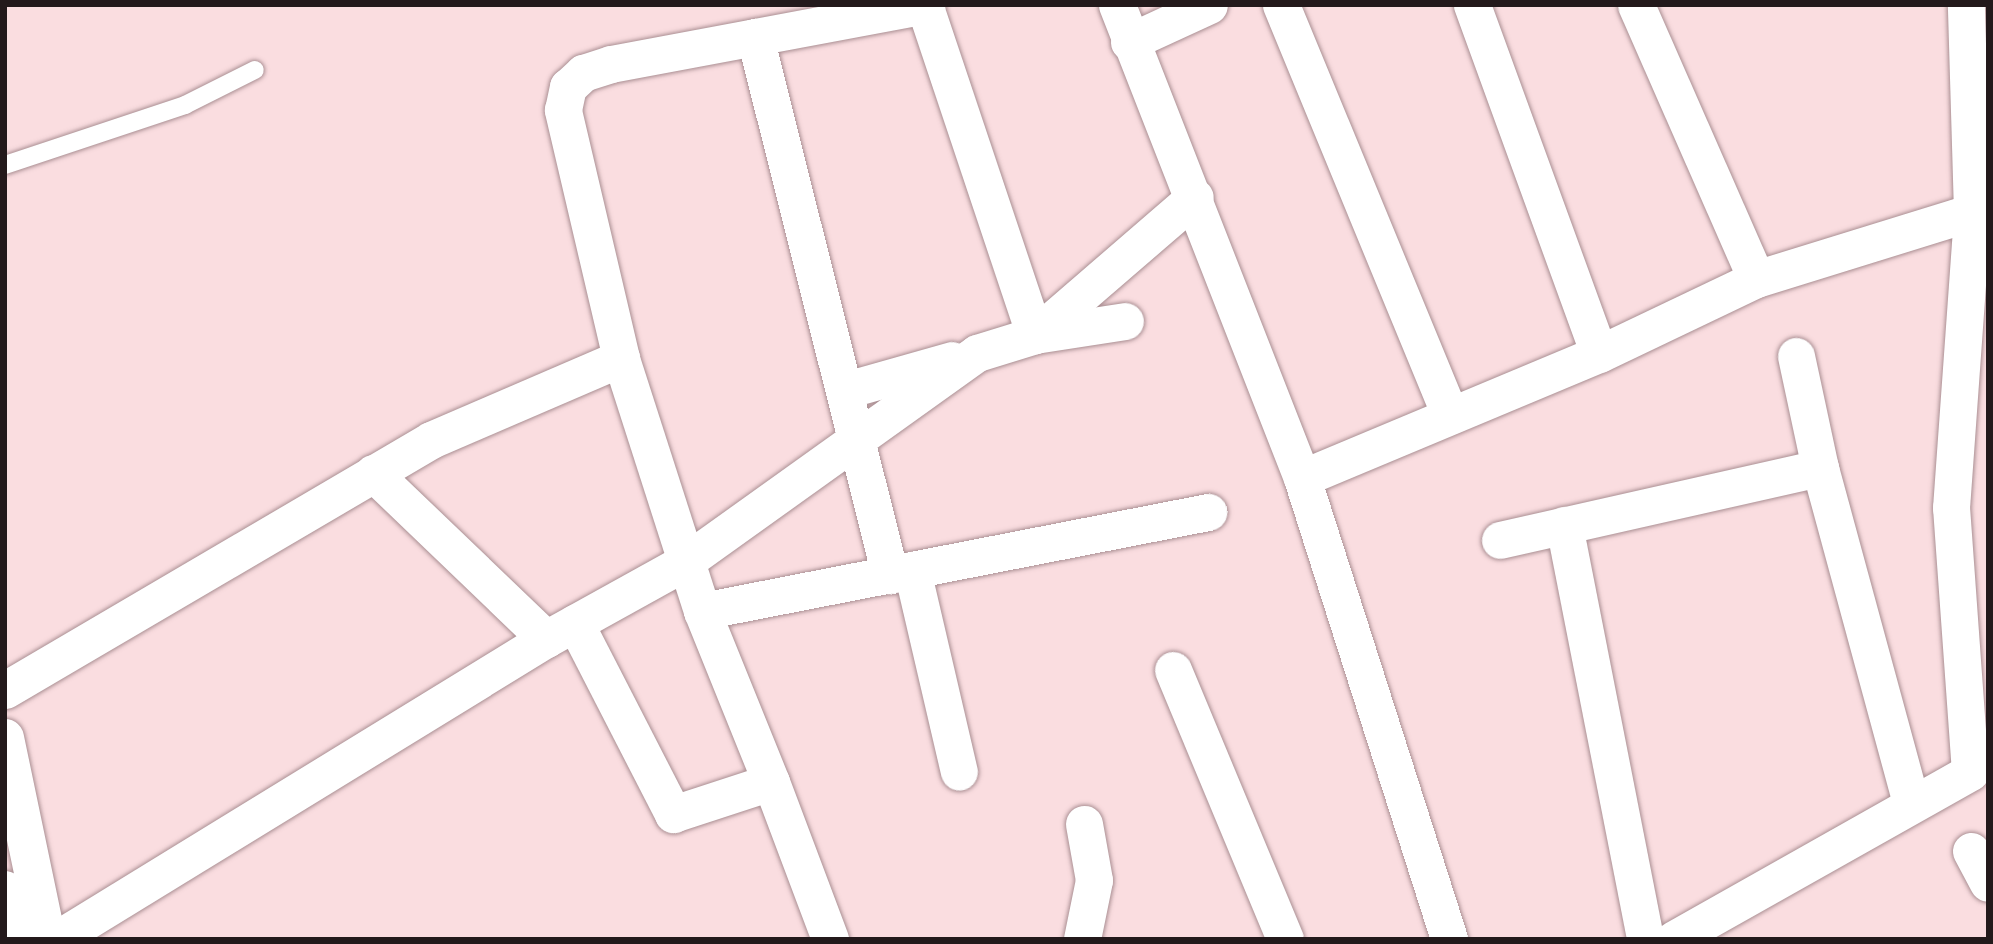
<!DOCTYPE html>
<style>
body{margin:0}
#map{position:relative;width:1993px;height:944px;overflow:hidden;background:#fadde0;font-family:Quicksand,sans-serif}
div>[style]{position:absolute}
.roads{filter:drop-shadow(0 0 2px #aa8f93) drop-shadow(0 0 2px #aa8f93)}
.service>*{height:18px;margin:-9px;padding:0 9px;transform-origin:9px;border-radius:9px;background:#fff}
.minor>*{height:37px;margin:-18.5px;padding:0 18.5px;transform-origin:18.5px;border-radius:18.5px;background:#fff}
.primary>*{height:38px;margin:-19px;padding:0 19px;transform-origin:19px;border-radius:19px;background:#fff}
span{translate:-50% -50%;white-space:nowrap;text-align:center;line-height:1.15;-webkit-text-stroke:6px #fadde0;paint-order:stroke}
.frame{position:absolute;inset:0;border:7px solid #23191b;pointer-events:none}
</style>
<div id="map">
<div class="roads">
<div class="service">
<div style="left:5px;top:165px;width:190px;rotate:-18.4deg"></div>
<div style="left:185px;top:105px;width:78px;rotate:-26.6deg"></div>
</div>
<div class="minor">
<div style="left:1117px;top:5px;width:508px;rotate:68.64deg"></div>
<div style="left:1302px;top:478px;width:484px;rotate:72.3deg"></div>
<div style="left:1281px;top:5px;width:444px;rotate:67.6deg"></div>
<div style="left:1472px;top:5px;width:371px;rotate:70deg"></div>
<div style="left:1636px;top:5px;width:299px;rotate:66.3deg"></div>
<div style="left:925px;top:7px;width:346px;rotate:71.5deg"></div>
<div style="left:1035px;top:335px;width:91px;rotate:-8.8deg"></div>
<div style="left:755px;top:37px;width:555px;rotate:75.91deg"></div>
<div style="left:1129px;top:42px;width:88px;rotate:-24.8deg"></div>
<div style="left:1796px;top:356px;width:115px;rotate:77.9deg"></div>
<div style="left:1820px;top:468px;width:348px;rotate:74.8deg"></div>
<div style="left:846px;top:390px;width:110px;rotate:-15.8deg"></div>
<div style="left:373px;top:473px;width:240px;rotate:43.8deg"></div>
<div style="left:1302px;top:478px;width:322px;rotate:-22.7deg"></div>
<div style="left:1599px;top:354px;width:174px;rotate:-25.5deg"></div>
<div style="left:1756px;top:279px;width:226px;rotate:-17.2deg"></div>
<div style="left:1972px;top:212px;width:17px;rotate:17deg"></div>
<div style="left:1564px;top:525px;width:422px;rotate:78.9deg"></div>
<div style="left:1500px;top:540px;width:328px;rotate:-12.7deg"></div>
<div style="left:912px;top:570px;width:207px;rotate:76.9deg"></div>
<div style="left:702px;top:611px;width:516px;rotate:-11.07deg"></div>
<div style="left:575px;top:623px;width:215px;rotate:62.8deg"></div>
<div style="left:673px;top:814px;width:103px;rotate:-18.1deg"></div>
<div style="left:771px;top:782px;width:168px;rotate:69.4deg"></div>
<div style="left:1173px;top:670px;width:291px;rotate:67.4deg"></div>
<div style="left:5px;top:690px;width:494px;rotate:-30.4deg"></div>
<div style="left:431px;top:440px;width:207px;rotate:-23.3deg"></div>
<div style="left:771px;top:782px;width:184px;rotate:-112deg"></div>
<div style="left:702px;top:611px;width:266px;rotate:-107.8deg"></div>
<div style="left:621px;top:358px;width:255px;rotate:-103.2deg"></div>
<div style="left:563px;top:110px;width:24px;rotate:-78deg"></div>
<div style="left:568px;top:87px;width:21px;rotate:-43deg"></div>
<div style="left:583px;top:73px;width:29px;rotate:-18deg"></div>
<div style="left:611px;top:64px;width:321px;rotate:-10.6deg"></div>
<div style="left:1971px;top:851px;width:36px;rotate:62deg"></div>
<div style="left:57px;top:939px;width:574px;rotate:-31.53deg"></div>
<div style="left:546px;top:639px;width:159px;rotate:-29deg"></div>
<div style="left:685px;top:562px;width:359px;rotate:-35.6deg"></div>
<div style="left:977px;top:353px;width:61px;rotate:-17.2deg"></div>
<div style="left:1035px;top:335px;width:211px;rotate:-40.8deg"></div>
<div style="left:1082px;top:939px;width:60px;rotate:-78.5deg"></div>
<div style="left:1094px;top:880px;width:57px;rotate:-100.1deg"></div>
<div style="left:1674px;top:939px;width:340px;rotate:-29.4deg"></div>
<div style="left:1970px;top:772px;width:265px;rotate:-94.1deg"></div>
<div style="left:1951px;top:508px;width:297px;rotate:-85.9deg"></div>
<div style="left:1972px;top:212px;width:207px;rotate:-91.7deg"></div>
</div>
<div class="primary">
<div style="left:5px;top:738px;width:205px;rotate:78.2deg"></div>
<div style="left:5px;top:890px;width:50px;rotate:76.2deg"></div>
</div>
</div>
<div class="frame"></div>
</div>
